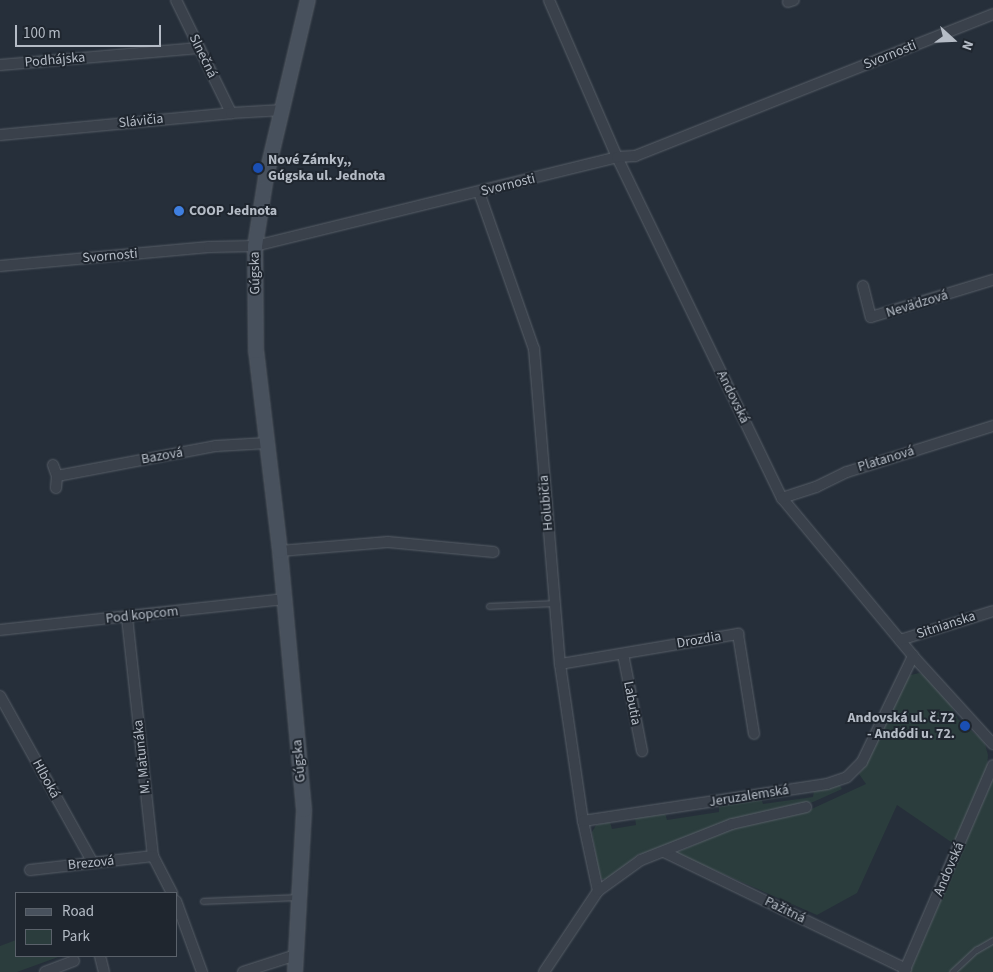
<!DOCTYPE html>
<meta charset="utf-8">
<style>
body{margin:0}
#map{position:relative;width:993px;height:972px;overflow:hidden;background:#262f3a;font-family:"Source Sans 3",sans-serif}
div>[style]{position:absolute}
.green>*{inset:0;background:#2b3d3d}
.roads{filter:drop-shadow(0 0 1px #585f68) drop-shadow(0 0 1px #585f68)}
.lane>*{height:5px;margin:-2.5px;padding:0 2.5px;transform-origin:2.5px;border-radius:2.5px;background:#3a414b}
.street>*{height:10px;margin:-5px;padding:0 5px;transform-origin:5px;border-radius:5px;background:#3a414b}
.secondary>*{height:14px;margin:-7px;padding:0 7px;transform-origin:7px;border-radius:7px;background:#48515d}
.dots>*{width:14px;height:14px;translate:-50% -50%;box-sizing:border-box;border:2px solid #1f262f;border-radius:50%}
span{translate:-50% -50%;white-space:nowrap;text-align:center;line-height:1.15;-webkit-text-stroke:4px #1f262f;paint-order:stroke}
.street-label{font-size:14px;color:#b5bcc6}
.poi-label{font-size:14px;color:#b5bcc6;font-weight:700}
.left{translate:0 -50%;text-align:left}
.right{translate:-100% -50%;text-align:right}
.legend{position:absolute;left:15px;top:892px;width:162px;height:65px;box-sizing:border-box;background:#1f262f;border:1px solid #5b626b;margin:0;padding:6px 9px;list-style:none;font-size:15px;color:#b5bcc6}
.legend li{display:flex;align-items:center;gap:10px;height:25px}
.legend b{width:25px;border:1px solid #5b626b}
.north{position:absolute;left:928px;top:15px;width:50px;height:50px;-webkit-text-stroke:4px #1f262f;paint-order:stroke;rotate:110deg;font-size:14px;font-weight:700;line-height:20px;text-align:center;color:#b5bcc6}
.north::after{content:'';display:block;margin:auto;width:18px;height:22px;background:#b5bcc6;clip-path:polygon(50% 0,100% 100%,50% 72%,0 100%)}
.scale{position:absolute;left:15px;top:25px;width:146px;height:22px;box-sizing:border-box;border:2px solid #b5bcc6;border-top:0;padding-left:6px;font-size:15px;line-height:18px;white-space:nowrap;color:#b5bcc6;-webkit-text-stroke:4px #1f262f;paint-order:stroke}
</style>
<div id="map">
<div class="green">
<div style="clip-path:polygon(919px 673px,927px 677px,949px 702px,958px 719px,980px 738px,985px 744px,988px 755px,987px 768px,954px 844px,897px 805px,857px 893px,817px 915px,675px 853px,731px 829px,805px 812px,866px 784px,859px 774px,867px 763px,904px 680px,911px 675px)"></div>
<div style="clip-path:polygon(993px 780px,993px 972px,910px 972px,992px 781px)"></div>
<div style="clip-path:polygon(840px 785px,842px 789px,813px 802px,725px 824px,662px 850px,639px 854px,607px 879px,600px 879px,592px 832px,596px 825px,610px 822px,612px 829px,636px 825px,635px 818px,665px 813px,667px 820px,719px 812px,719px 805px,761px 798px,763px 804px,813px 797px,814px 789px)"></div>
<div style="clip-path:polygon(16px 940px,16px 956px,61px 956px,17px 972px,0 972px,0 946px)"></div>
</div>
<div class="roads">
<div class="lane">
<div style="left:489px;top:606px;width:65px;rotate:-2.6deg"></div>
<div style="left:203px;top:901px;width:94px;rotate:-2.4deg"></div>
<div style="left:952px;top:972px;width:33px;rotate:-43deg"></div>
<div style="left:976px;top:950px;width:20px;rotate:-30deg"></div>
</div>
<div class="street">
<div style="left:176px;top:0;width:126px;rotate:64deg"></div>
<div style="left:549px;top:0;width:171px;rotate:66.6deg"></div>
<div style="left:617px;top:157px;width:379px;rotate:64.2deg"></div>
<div style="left:782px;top:498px;width:205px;rotate:50.3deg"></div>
<div style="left:913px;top:656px;width:119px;rotate:47.7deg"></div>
<div style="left:788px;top:2px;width:6px;rotate:-18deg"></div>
<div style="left:0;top:65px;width:200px;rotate:-4.9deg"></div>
<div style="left:0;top:135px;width:232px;rotate:-5.4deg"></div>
<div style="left:231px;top:113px;width:52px;rotate:-3.3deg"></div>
<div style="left:479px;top:192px;width:166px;rotate:70.7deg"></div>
<div style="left:534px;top:349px;width:316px;rotate:85.3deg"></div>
<div style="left:560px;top:664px;width:159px;rotate:81.7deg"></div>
<div style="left:583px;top:821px;width:72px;rotate:77.9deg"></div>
<div style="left:0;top:266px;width:210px;rotate:-5.2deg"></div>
<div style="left:209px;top:247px;width:46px;rotate:-1.2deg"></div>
<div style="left:255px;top:246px;width:373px;rotate:-13.8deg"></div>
<div style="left:617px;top:157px;width:18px;rotate:-3deg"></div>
<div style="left:635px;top:156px;width:385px;rotate:-21.6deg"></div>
<div style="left:863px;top:286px;width:32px;rotate:76deg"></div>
<div style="left:871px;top:317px;width:127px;rotate:-16.9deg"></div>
<div style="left:53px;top:465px;width:12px;rotate:70deg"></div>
<div style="left:57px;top:476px;width:12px;rotate:95deg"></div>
<div style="left:57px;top:476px;width:162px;rotate:-10.7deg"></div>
<div style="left:216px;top:446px;width:51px;rotate:-3.4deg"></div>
<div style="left:782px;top:498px;width:36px;rotate:-18deg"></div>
<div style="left:816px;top:487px;width:34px;rotate:-26deg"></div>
<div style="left:847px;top:472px;width:153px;rotate:-17.5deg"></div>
<div style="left:280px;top:551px;width:108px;rotate:-4.8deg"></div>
<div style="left:388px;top:542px;width:106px;rotate:5.4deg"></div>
<div style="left:127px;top:617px;width:240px;rotate:83.8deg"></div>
<div style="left:153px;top:856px;width:42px;rotate:62.8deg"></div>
<div style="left:0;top:630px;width:286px;rotate:-6.2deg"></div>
<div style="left:900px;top:640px;width:97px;rotate:-17.3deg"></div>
<div style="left:623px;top:654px;width:99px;rotate:78.9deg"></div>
<div style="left:560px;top:664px;width:181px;rotate:-9.6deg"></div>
<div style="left:738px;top:634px;width:101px;rotate:80.9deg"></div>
<div style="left:0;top:696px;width:191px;rotate:60.9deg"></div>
<div style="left:583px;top:821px;width:247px;rotate:-8.6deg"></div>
<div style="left:827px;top:784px;width:21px;rotate:-19deg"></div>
<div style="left:847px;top:777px;width:21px;rotate:-45deg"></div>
<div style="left:862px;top:762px;width:118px;rotate:-64.3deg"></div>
<div style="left:664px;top:852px;width:269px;rotate:25.8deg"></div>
<div style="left:30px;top:870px;width:124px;rotate:-6.5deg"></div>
<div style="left:176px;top:901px;width:76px;rotate:69.9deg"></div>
<div style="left:100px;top:956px;width:16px;rotate:76deg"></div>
<div style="left:45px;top:972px;width:31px;rotate:-21deg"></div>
<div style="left:243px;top:972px;width:56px;rotate:-17.8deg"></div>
<div style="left:544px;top:972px;width:97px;rotate:-56.3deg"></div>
<div style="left:598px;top:891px;width:53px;rotate:-35.8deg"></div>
<div style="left:641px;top:860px;width:98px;rotate:-21.6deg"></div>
<div style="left:732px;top:824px;width:76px;rotate:-12.9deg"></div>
<div style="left:904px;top:972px;width:225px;rotate:-66.7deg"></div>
</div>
<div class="secondary">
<div style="left:295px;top:972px;width:162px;rotate:-86.8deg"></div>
<div style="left:304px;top:810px;width:260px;rotate:-95.3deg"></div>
<div style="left:280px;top:551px;width:201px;rotate:-96.8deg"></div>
<div style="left:256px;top:351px;width:105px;rotate:-90.5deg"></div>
<div style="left:255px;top:246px;width:70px;rotate:-80.9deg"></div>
<div style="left:266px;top:177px;width:182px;rotate:-76.7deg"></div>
</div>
</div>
<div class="dots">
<div style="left:258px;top:168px;background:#1a4fb4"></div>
<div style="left:179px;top:211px;background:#3f7fe0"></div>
<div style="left:965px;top:726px;background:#1a4fb4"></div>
</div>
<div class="street-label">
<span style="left:890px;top:55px;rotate:-22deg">Svornosti</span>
<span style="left:203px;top:56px;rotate:64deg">Slnečná</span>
<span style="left:55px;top:60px;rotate:-5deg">Podhájska</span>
<span style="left:141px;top:121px;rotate:-6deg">Slávičia</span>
<span style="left:508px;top:185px;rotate:-14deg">Svornosti</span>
<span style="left:110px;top:256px;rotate:-5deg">Svornosti</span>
<span style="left:255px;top:273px;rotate:-91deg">Gúgska</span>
<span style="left:917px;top:304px;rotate:-17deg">Nevädzová</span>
<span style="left:733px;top:397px;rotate:64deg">Andovská</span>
<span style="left:162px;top:456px;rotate:-10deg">Bazová</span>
<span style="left:886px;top:459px;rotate:-17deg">Platanová</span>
<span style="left:546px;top:503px;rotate:-95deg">Holubičia</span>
<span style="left:142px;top:615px;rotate:-6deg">Pod kopcom</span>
<span style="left:946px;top:625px;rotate:-18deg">Sitnianska</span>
<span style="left:699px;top:640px;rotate:-10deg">Drozdia</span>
<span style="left:632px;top:703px;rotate:79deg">Labutia</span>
<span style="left:142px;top:757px;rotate:-96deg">M. Matunáka</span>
<span style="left:299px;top:761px;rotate:-95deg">Gúgska</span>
<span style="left:46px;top:779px;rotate:61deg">Hlboká</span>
<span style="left:749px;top:796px;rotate:-9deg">Jeruzalemská</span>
<span style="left:91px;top:863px;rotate:-6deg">Brezová</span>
<span style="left:949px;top:869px;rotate:-67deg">Andovská</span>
<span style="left:785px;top:910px;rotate:26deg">Pažitná</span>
</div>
<div class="poi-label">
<span class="left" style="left:268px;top:168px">Nové Zámky,,<br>Gúgska ul. Jednota</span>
<span class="left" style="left:189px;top:211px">COOP Jednota</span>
<span class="right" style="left:955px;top:726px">Andovská ul. č.72<br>- Andódi u. 72.</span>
</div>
<ul class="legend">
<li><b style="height:6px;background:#48515d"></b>Road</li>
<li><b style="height:14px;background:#2b3d3d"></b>Park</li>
</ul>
<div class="north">N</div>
<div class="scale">100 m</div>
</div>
